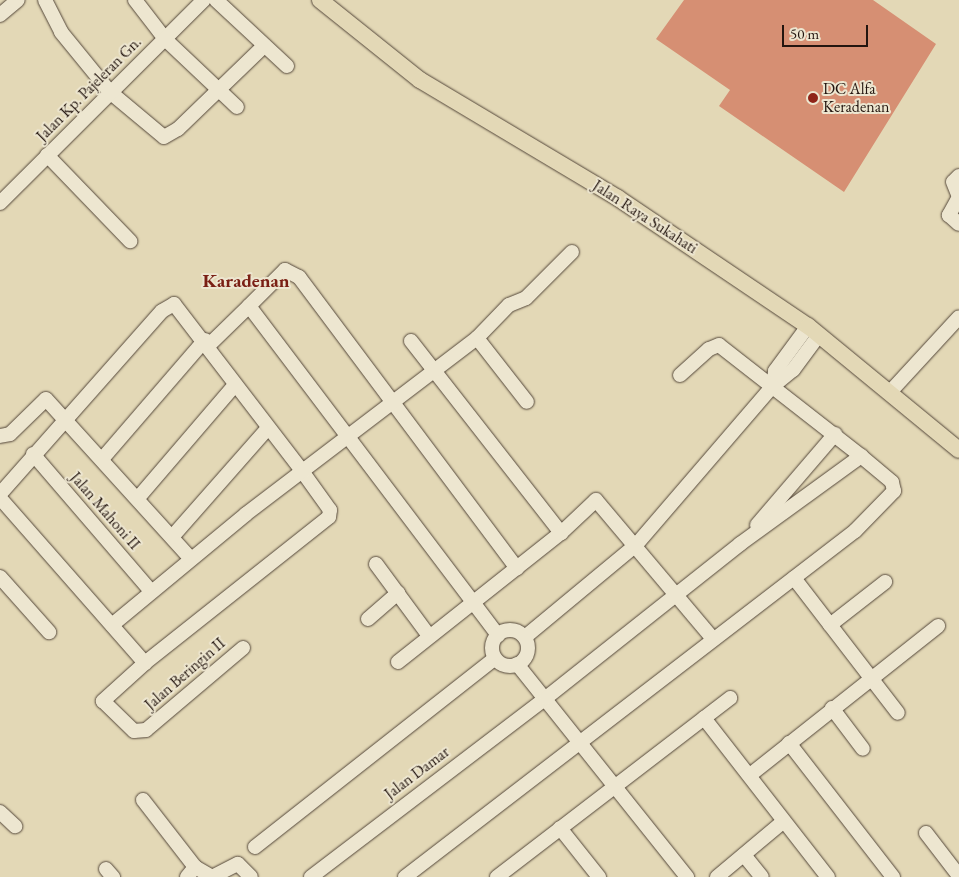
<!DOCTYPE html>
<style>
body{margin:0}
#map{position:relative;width:959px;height:877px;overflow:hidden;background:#e3d8b6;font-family:"EB Garamond",serif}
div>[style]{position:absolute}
.building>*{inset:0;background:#d68f73}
.roads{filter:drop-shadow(0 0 1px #534639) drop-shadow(0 0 1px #534639)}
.minor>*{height:14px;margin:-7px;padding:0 7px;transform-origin:7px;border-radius:7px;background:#ede6d0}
.minor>.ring{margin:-7px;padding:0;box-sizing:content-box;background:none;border:14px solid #ede6d0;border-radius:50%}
.major>*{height:16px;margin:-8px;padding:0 8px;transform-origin:8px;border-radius:8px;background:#e3d8b6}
.dots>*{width:14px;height:14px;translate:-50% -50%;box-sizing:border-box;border:2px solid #ede6d0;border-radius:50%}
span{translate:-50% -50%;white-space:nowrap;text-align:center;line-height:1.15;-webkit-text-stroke:4px #ede6d0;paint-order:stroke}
.street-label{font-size:16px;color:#23150f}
.poi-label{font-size:16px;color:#23150f}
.left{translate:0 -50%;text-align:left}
.quarter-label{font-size:19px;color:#7a1f14;font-weight:700}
.scale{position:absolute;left:782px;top:25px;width:86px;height:22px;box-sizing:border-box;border:2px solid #23150f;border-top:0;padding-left:6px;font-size:15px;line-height:18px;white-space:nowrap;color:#23150f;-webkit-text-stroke:4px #ede6d0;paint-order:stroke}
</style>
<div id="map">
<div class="building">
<div style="clip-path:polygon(684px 0,873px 0,936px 44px,844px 192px,719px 106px,730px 90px,656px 39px)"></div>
</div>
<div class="roads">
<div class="minor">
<div style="left:45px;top:0;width:36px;rotate:63deg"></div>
<div style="left:61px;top:32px;width:77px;rotate:50.8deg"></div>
<div style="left:110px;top:92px;width:70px;rotate:39.8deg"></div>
<div style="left:164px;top:137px;width:16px;rotate:-30deg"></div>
<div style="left:178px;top:129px;width:120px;rotate:-44deg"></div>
<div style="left:135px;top:0;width:49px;rotate:52.4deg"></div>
<div style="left:165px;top:39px;width:99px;rotate:43.4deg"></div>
<div style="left:216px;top:0;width:97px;rotate:42.9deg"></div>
<div style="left:0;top:15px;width:23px;rotate:-40deg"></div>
<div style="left:47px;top:155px;width:120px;rotate:46deg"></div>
<div style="left:959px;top:176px;width:8px;rotate:135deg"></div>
<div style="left:953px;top:182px;width:16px;rotate:68deg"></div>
<div style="left:959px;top:197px;width:21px;rotate:119deg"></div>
<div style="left:949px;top:215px;width:13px;rotate:42deg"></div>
<div style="left:0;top:203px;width:288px;rotate:-44.9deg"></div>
<div style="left:249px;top:306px;width:51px;rotate:-45deg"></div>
<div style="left:285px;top:270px;width:16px;rotate:27deg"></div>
<div style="left:299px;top:277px;width:364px;rotate:53.2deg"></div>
<div style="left:477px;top:338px;width:81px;rotate:52deg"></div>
<div style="left:411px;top:341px;width:244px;rotate:52deg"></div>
<div style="left:209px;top:345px;width:56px;rotate:-44.3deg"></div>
<div style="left:249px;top:306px;width:413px;rotate:52.9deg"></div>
<div style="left:773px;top:386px;width:15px;rotate:-82deg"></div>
<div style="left:775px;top:371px;width:56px;rotate:-53.7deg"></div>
<div style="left:891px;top:391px;width:100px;rotate:-47.4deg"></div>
<div style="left:0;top:436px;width:10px;rotate:-11deg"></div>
<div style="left:10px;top:434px;width:50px;rotate:-44.2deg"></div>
<div style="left:46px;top:399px;width:215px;rotate:47.8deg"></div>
<div style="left:33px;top:454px;width:179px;rotate:49.3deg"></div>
<div style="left:103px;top:458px;width:156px;rotate:-49.2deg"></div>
<div style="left:0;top:494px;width:244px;rotate:-48.5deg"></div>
<div style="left:162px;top:311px;width:14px;rotate:-30deg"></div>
<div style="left:174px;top:304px;width:210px;rotate:52.5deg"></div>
<div style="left:302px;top:471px;width:48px;rotate:54.3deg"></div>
<div style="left:330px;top:510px;width:7px;rotate:98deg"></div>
<div style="left:329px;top:517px;width:235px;rotate:141.6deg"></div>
<div style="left:145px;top:663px;width:57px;rotate:137.9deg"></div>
<div style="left:103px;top:701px;width:43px;rotate:44.1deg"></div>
<div style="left:134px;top:731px;width:12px;rotate:-5deg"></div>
<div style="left:146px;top:730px;width:127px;rotate:-40.2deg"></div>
<div style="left:0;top:498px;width:220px;rotate:48.7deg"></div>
<div style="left:138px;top:498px;width:149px;rotate:-49.4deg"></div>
<div style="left:757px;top:525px;width:120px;rotate:-49.4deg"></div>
<div style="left:172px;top:537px;width:145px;rotate:-48.6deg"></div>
<div style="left:376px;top:564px;width:89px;rotate:53.6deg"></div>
<div style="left:0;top:577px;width:74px;rotate:48.3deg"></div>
<div style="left:794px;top:578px;width:170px;rotate:52.4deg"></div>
<div style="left:368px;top:619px;width:40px;rotate:-41deg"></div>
<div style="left:112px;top:625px;width:174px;rotate:-39.6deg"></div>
<div style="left:246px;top:514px;width:290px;rotate:-37.3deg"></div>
<div style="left:477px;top:338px;width:46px;rotate:-45.9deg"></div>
<div style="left:509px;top:305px;width:18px;rotate:-22deg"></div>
<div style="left:526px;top:298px;width:65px;rotate:-45deg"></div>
<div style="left:830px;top:625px;width:70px;rotate:-38deg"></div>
<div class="ring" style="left:492px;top:630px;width:22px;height:22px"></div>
<div style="left:525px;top:637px;width:144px;rotate:-39.7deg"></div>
<div style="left:636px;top:545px;width:210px;rotate:-49.3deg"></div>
<div style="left:773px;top:386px;width:26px;rotate:-39deg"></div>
<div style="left:793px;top:370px;width:44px;rotate:-53.4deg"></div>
<div style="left:398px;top:662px;width:208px;rotate:-38.4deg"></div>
<div style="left:561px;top:533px;width:48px;rotate:-43.3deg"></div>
<div style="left:596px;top:500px;width:182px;rotate:49.9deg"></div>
<div style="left:517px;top:664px;width:273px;rotate:51.4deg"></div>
<div style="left:832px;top:708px;width:51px;rotate:52.9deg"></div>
<div style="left:704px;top:718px;width:202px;rotate:52.1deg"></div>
<div style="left:789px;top:743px;width:170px;rotate:52.2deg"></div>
<div style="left:750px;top:775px;width:240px;rotate:-38.4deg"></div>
<div style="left:143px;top:800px;width:85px;rotate:52.2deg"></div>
<div style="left:195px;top:867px;width:20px;rotate:30deg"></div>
<div style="left:0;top:812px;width:21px;rotate:43deg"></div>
<div style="left:560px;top:828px;width:63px;rotate:51.5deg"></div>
<div style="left:926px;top:833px;width:54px;rotate:52.5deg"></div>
<div style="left:255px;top:847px;width:305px;rotate:-38.2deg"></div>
<div style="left:744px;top:855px;width:28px;rotate:51deg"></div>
<div style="left:106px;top:869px;width:11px;rotate:49deg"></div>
<div style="left:187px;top:877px;width:13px;rotate:-51deg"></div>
<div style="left:212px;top:877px;width:29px;rotate:-27deg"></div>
<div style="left:238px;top:864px;width:18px;rotate:45deg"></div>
<div style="left:311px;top:877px;width:295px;rotate:-37.3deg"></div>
<div style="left:546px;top:698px;width:248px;rotate:-38.4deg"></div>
<div style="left:740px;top:544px;width:150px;rotate:-36deg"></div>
<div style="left:405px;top:877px;width:568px;rotate:-37.56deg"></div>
<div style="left:855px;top:531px;width:56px;rotate:-45.7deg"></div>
<div style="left:894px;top:491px;width:9px;rotate:-103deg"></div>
<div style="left:892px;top:482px;width:40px;rotate:-140deg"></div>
<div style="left:861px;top:456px;width:180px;rotate:-142deg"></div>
<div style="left:719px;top:345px;width:11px;rotate:158deg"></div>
<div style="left:709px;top:349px;width:39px;rotate:138deg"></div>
<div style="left:497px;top:877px;width:294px;rotate:-37.5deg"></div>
<div style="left:717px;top:877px;width:87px;rotate:-39.9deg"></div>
</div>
<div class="major">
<div style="left:320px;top:0;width:128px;rotate:38.7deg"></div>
<div style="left:420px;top:80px;width:230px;rotate:30.8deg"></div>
<div style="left:618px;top:198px;width:229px;rotate:34deg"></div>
<div style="left:808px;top:326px;width:195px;rotate:39.4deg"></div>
</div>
</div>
<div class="dots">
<div style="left:813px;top:98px;background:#8f2418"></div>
</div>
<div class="street-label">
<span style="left:89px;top:89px;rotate:-45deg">Jalan Kp. Pajeleran Gn.</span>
<span style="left:645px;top:217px;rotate:33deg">Jalan Raya Sukahati</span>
<span style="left:105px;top:511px;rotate:49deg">Jalan Mahoni II</span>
<span style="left:185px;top:674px;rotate:-41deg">Jalan Beringin II</span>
<span style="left:417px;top:773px;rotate:-37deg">Jalan Damar</span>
</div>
<div class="poi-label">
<span class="left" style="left:823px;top:98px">DC Alfa<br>Keradenan</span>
</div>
<div class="quarter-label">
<span style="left:246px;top:281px">Karadenan</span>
</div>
<div class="scale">50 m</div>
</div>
